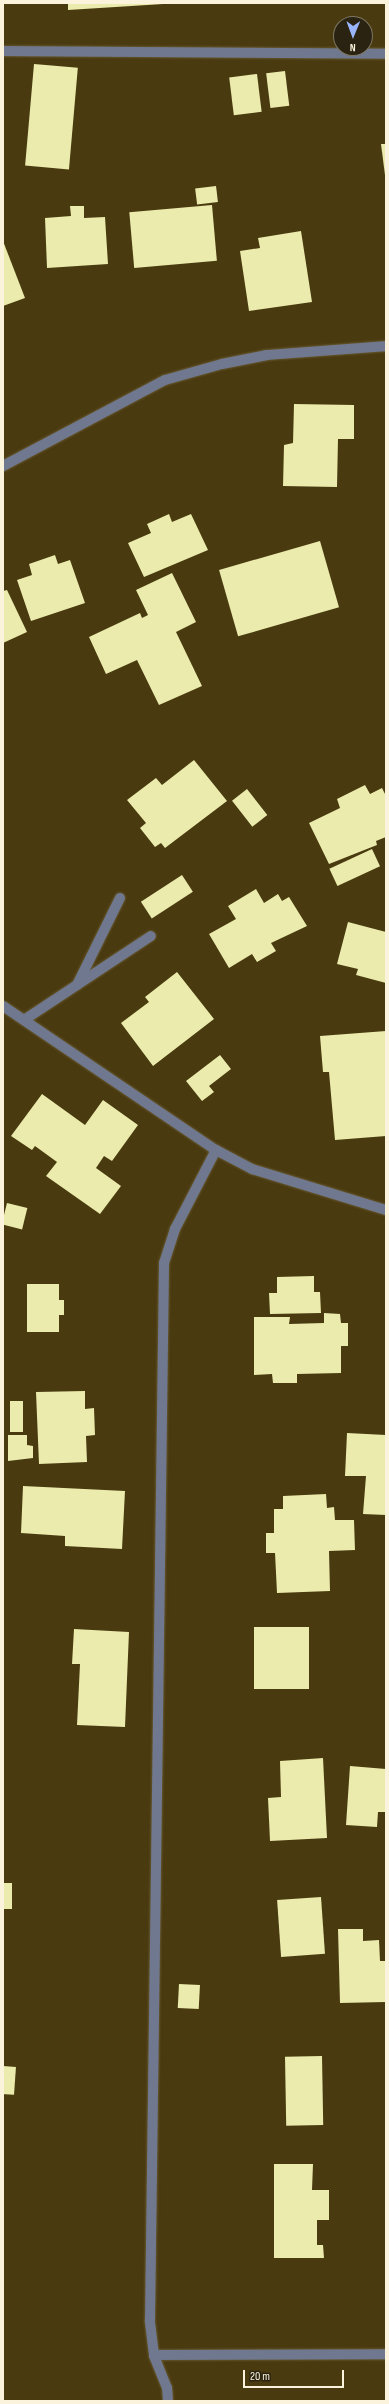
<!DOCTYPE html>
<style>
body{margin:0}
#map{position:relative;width:389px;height:2404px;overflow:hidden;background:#4a3a10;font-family:"Sofia Sans Condensed",sans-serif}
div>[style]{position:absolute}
.building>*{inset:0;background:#eaebac;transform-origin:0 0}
.roads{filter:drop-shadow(0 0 1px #665831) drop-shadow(0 0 1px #665831)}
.service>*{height:10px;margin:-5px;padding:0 5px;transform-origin:5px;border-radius:5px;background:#6f788f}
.minor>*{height:10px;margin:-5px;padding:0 5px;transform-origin:5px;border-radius:5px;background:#6f788f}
span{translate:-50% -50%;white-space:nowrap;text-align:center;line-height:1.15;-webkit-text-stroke:4px #2a2311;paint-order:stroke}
.frame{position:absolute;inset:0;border:4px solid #fcf3dc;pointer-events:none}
.north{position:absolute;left:333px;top:16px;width:40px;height:40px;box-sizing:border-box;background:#2a2311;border:1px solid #7e7662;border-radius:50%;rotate:181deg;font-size:11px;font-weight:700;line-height:16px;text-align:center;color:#fcf3dc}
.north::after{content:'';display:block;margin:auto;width:14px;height:18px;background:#9ab5fd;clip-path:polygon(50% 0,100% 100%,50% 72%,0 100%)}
.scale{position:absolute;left:243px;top:2370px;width:101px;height:18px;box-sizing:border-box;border:2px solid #fcf3dc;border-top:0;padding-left:5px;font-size:12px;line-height:14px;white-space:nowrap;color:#fcf3dc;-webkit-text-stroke:3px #2a2311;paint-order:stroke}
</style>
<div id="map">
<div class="building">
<div style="clip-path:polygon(68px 3px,163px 3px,163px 4px,68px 10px)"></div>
<div style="left:34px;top:64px;width:44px;height:102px;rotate:5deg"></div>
<div style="left:285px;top:71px;width:35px;height:19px;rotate:83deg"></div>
<div style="left:257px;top:74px;width:38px;height:28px;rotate:83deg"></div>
<div style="clip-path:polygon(381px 144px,386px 144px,386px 175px,385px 175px)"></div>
<div style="left:216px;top:186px;width:16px;height:21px;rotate:83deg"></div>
<div style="left:212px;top:205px;width:56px;height:83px;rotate:85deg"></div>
<div style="clip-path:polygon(70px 206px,84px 206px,84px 218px,105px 217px,108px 264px,47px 268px,45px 218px,71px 216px)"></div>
<div style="clip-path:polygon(301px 231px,312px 302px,249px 311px,240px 251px,260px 248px,258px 238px)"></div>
<div style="clip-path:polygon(3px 241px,25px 298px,3px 306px)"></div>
<div style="clip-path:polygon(294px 404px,354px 405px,354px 439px,338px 439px,337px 487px,283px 486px,284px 445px,293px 443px)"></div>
<div style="clip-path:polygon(169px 514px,172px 522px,191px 514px,208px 550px,144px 577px,128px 543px,151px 533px,147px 524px)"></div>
<div style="left:320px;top:541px;width:69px;height:105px;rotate:74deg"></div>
<div style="clip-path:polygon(55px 555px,58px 564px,70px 560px,85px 603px,31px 621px,17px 580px,32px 575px,29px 564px)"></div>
<div style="clip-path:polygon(172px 573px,196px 622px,176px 632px,202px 686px,159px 705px,137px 660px,106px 674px,89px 637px,140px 613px,142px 618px,148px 615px,136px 590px)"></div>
<div style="clip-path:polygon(7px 590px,27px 632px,3px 643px,3px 591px)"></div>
<div style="clip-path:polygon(194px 760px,227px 801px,165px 848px,161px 843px,155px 847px,140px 828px,146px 823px,127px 800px,156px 778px,162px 785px)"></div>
<div style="clip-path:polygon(365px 785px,370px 794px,382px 788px,386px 796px,386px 837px,376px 841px,377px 845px,329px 864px,309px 823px,340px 808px,337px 799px)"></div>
<div style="left:247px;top:789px;width:33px;height:19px;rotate:52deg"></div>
<div style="left:372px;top:849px;width:19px;height:47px;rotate:65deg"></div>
<div style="left:182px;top:875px;width:20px;height:49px;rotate:57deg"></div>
<div style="clip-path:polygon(256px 889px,264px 903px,278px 894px,282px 901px,289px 897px,307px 926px,271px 943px,276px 951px,257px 962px,252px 954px,229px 968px,209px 934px,236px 919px,228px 906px)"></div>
<div style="clip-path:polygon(348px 922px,386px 932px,386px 983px,356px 975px,358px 969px,337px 964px)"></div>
<div style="clip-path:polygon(177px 972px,214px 1019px,153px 1066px,121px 1023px,149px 1002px,145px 997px)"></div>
<div style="clip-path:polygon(386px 1031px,386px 1136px,335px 1140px,329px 1072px,323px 1072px,320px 1036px)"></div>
<div style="clip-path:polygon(220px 1055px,231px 1069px,209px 1086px,214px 1092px,202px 1101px,186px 1081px)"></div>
<div style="clip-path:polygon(42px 1094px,85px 1125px,103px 1100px,138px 1125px,112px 1161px,104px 1156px,96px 1168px,121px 1186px,100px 1214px,46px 1176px,57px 1162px,35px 1146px,32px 1150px,11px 1136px)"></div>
<div style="left:7px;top:1203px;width:21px;height:22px;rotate:14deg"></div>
<div style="clip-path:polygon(314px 1276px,314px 1292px,320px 1292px,321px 1313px,270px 1314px,269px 1293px,277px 1293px,277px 1277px)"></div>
<div style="clip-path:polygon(27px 1284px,59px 1284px,59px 1300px,64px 1300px,64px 1315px,59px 1315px,59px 1332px,27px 1332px)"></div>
<div style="clip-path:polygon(324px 1313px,340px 1314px,341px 1323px,348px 1323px,348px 1346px,341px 1346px,341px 1373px,297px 1374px,297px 1383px,273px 1383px,272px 1374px,254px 1375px,254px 1317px,290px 1317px,289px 1324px,324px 1323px)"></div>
<div style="clip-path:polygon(85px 1391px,85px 1409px,94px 1408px,95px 1435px,86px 1436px,87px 1462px,39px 1464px,36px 1392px)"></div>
<div style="left:10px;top:1401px;width:13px;height:31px"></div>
<div style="clip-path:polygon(347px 1433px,386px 1435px,386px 1515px,363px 1514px,366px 1476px,345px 1476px)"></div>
<div style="clip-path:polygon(8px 1435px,27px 1435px,27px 1445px,33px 1446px,33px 1458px,8px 1461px)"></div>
<div style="clip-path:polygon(23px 1486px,125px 1491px,122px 1549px,65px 1546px,65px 1536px,21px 1533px)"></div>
<div style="clip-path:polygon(326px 1494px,327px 1508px,334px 1507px,335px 1520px,354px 1520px,355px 1550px,329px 1551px,330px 1591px,277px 1593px,275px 1553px,266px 1553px,266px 1533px,274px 1533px,274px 1509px,283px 1509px,283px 1496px)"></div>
<div style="left:254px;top:1627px;width:55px;height:62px"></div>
<div style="clip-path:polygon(74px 1629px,129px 1632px,125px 1727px,77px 1725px,80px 1664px,72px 1664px)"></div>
<div style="clip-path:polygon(323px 1758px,327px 1838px,270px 1841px,268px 1798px,281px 1797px,280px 1761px)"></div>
<div style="clip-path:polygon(350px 1766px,386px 1769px,386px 1812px,378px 1812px,377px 1827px,346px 1825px)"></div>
<div style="left:3px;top:1883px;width:9px;height:26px"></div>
<div style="left:321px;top:1897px;width:57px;height:44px;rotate:86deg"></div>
<div style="clip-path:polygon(338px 1929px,363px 1929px,363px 1941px,379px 1940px,380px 1961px,386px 1961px,386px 2002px,340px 2003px)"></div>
<div style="left:179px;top:1984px;width:21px;height:24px;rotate:3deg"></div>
<div style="left:322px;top:2056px;width:69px;height:37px;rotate:89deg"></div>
<div style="left:3px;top:2066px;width:13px;height:28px;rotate:4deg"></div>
<div style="clip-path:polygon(274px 2164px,313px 2164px,312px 2190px,329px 2190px,329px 2220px,317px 2220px,317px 2245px,323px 2245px,324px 2258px,274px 2258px)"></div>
</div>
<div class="roads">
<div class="service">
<div style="left:77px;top:985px;width:97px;rotate:-63.7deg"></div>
<div style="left:24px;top:1020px;width:152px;rotate:-33.5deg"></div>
</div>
<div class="minor">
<div style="left:3px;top:51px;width:383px;rotate:0.4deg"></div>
<div style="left:3px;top:466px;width:183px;rotate:-28deg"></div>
<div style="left:165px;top:380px;width:59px;rotate:-15.7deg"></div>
<div style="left:222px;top:364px;width:46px;rotate:-11.3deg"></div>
<div style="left:267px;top:355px;width:119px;rotate:-4.3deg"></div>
<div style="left:3px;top:1006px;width:257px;rotate:34.1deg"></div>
<div style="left:216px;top:1150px;width:41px;rotate:27.8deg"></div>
<div style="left:252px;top:1169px;width:140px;rotate:17deg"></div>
<div style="left:154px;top:2355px;width:232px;rotate:-0.2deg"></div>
<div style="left:168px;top:2401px;width:13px;rotate:-94deg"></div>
<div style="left:167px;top:2388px;width:35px;rotate:-112deg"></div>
<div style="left:154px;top:2355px;width:35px;rotate:-97deg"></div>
<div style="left:150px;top:2320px;width:1057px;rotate:-89.24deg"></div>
<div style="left:164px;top:1263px;width:36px;rotate:-72deg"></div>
<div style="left:175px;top:1229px;width:89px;rotate:-62.6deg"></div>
</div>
</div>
<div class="frame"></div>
<div class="north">N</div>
<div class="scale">20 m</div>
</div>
